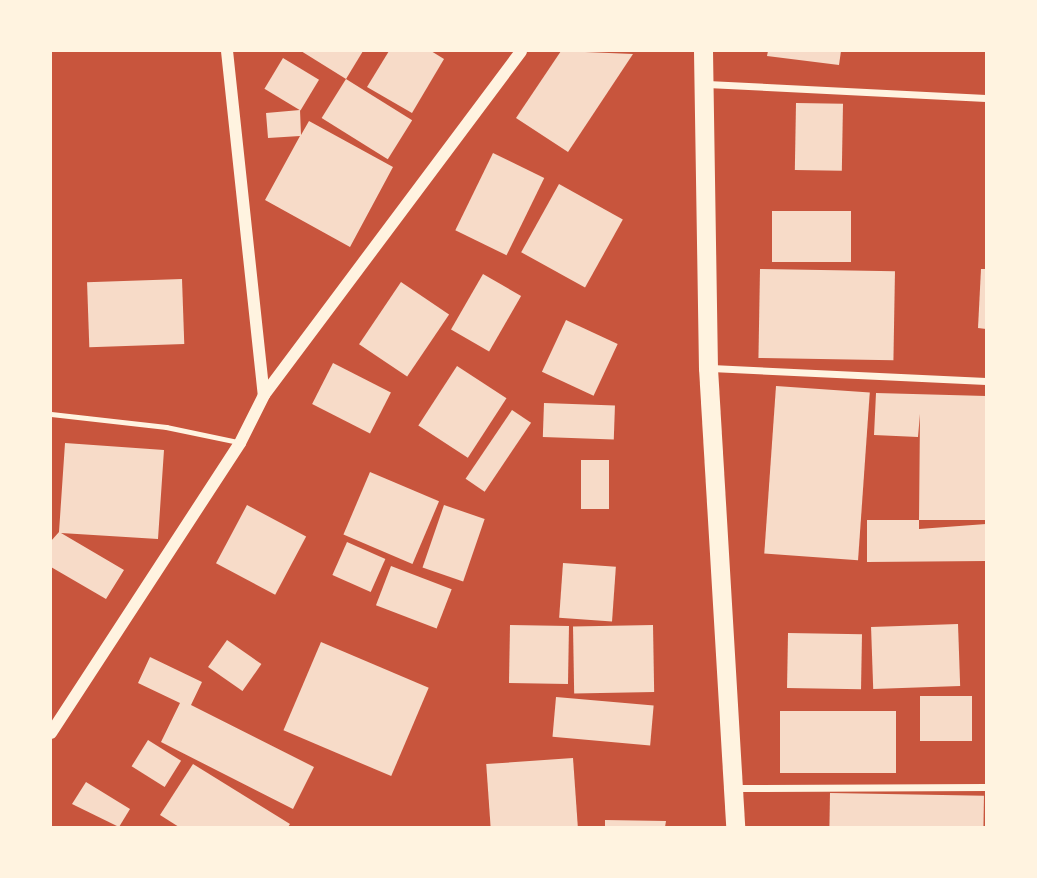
<!DOCTYPE html>
<style>
body{margin:0}
#map{position:relative;width:1037px;height:878px;overflow:hidden;background:#c8553d;font-family:Barlow,sans-serif}
div>[style]{position:absolute}
.building>*{inset:0;background:#f7dbc8;transform-origin:0 0}
.service>*{height:5px;margin:-2.5px;padding:0 2.5px;transform-origin:2.5px;border-radius:2.5px;background:#fff3e0}
.minor>*{height:7px;margin:-3.5px;padding:0 3.5px;transform-origin:3.5px;border-radius:3.5px;background:#fff3e0}
.tertiary>*{height:12px;margin:-6px;padding:0 6px;transform-origin:6px;border-radius:6px;background:#fff3e0}
.trunk>*{height:19px;margin:-9.5px;padding:0 9.5px;transform-origin:9.5px;border-radius:9.5px;background:#fff3e0}
span{translate:-50% -50%;white-space:nowrap;text-align:center;line-height:1.15;-webkit-text-stroke:5px #fff3e0;paint-order:stroke}
.frame{position:absolute;inset:0;border:52px solid #fff3e0;pointer-events:none}
</style>
<div id="map">
<div class="building">
<div style="clip-path:polygon(301px 51px,363px 51px,346px 79px)"></div>
<div style="clip-path:polygon(389px 51px,431px 51px,444px 59px,412px 113px,367px 87px)"></div>
<div style="clip-path:polygon(561px 51px,633px 54px,568px 152px,516px 118px)"></div>
<div style="clip-path:polygon(768px 51px,841px 51px,839px 65px,767px 56px)"></div>
<div style="left:283px;top:58px;width:42px;height:36px;rotate:31deg"></div>
<div style="left:346px;top:79px;width:78px;height:46px;rotate:32deg"></div>
<div style="left:796px;top:103px;width:47px;height:67px;rotate:1deg"></div>
<div style="clip-path:polygon(300px 110px,301px 135px,309px 121px,393px 167px,350px 247px,265px 200px,300px 136px,268px 138px,266px 113px)"></div>
<div style="left:493px;top:153px;width:57px;height:86px;rotate:26deg"></div>
<div style="left:559px;top:184px;width:73px;height:78px;rotate:29deg"></div>
<div style="left:772px;top:211px;width:79px;height:51px"></div>
<div style="left:760px;top:269px;width:135px;height:89px;rotate:1deg"></div>
<div style="clip-path:polygon(981px 269px,986px 269px,986px 329px,978px 328px)"></div>
<div style="left:483px;top:274px;width:44px;height:64px;rotate:30deg"></div>
<div style="left:182px;top:279px;width:65px;height:95px;rotate:88deg"></div>
<div style="left:401px;top:282px;width:58px;height:75px;rotate:34deg"></div>
<div style="left:566px;top:320px;width:57px;height:57px;rotate:25deg"></div>
<div style="left:333px;top:363px;width:65px;height:46px;rotate:27deg"></div>
<div style="left:457px;top:366px;width:59px;height:71px;rotate:33deg"></div>
<div style="left:776px;top:386px;width:94px;height:168px;rotate:4deg"></div>
<div style="clip-path:polygon(876px 393px,986px 396px,986px 520px,919px 520px,920px 414px,918px 437px,874px 435px)"></div>
<div style="left:544px;top:403px;width:71px;height:34px;rotate:2deg"></div>
<div style="left:512px;top:410px;width:23px;height:83px;rotate:34deg"></div>
<div style="clip-path:polygon(65px 443px,164px 450px,158px 539px,61px 533px,124px 570px,106px 599px,51px 567px,51px 541px,59px 532px)"></div>
<div style="left:581px;top:460px;width:28px;height:49px"></div>
<div style="left:370px;top:472px;width:75px;height:68px;rotate:23deg"></div>
<div style="left:247px;top:505px;width:67px;height:66px;rotate:28deg"></div>
<div style="left:444px;top:505px;width:43px;height:66px;rotate:19deg"></div>
<div style="clip-path:polygon(867px 520px,919px 520px,919px 529px,986px 524px,986px 561px,867px 562px)"></div>
<div style="left:347px;top:542px;width:42px;height:36px;rotate:24deg"></div>
<div style="left:563px;top:563px;width:53px;height:55px;rotate:4deg"></div>
<div style="left:391px;top:566px;width:65px;height:42px;rotate:21deg"></div>
<div style="left:958px;top:624px;width:62px;height:87px;rotate:88deg"></div>
<div style="left:510px;top:625px;width:59px;height:58px;rotate:1deg"></div>
<div style="left:653px;top:625px;width:67px;height:80px;rotate:89deg"></div>
<div style="left:788px;top:633px;width:74px;height:55px;rotate:1deg"></div>
<div style="left:227px;top:640px;width:42px;height:33px;rotate:35deg"></div>
<div style="left:321px;top:642px;width:117px;height:96px;rotate:23deg"></div>
<div style="clip-path:polygon(150px 657px,202px 682px,191px 705px,314px 767px,293px 809px,161px 742px,180px 703px,138px 683px)"></div>
<div style="left:920px;top:696px;width:52px;height:45px"></div>
<div style="left:556px;top:697px;width:98px;height:40px;rotate:5deg"></div>
<div style="left:780px;top:711px;width:116px;height:62px"></div>
<div style="left:148px;top:740px;width:39px;height:31px;rotate:32deg"></div>
<div style="left:573px;top:758px;width:69px;height:87px;rotate:86deg"></div>
<div style="clip-path:polygon(193px 764px,290px 824px,288px 827px,179px 827px,160px 815px)"></div>
<div style="clip-path:polygon(86px 782px,130px 809px,119px 827px,72px 804px)"></div>
<div style="left:830px;top:793px;width:154px;height:34px;rotate:1deg"></div>
<div style="clip-path:polygon(605px 820px,666px 821px,665px 827px,605px 827px)"></div>
</div>
<div class="service">
<div style="left:51px;top:414px;width:116px;rotate:6.4deg"></div>
<div style="left:166px;top:427px;width:74px;rotate:11.8deg"></div>
</div>
<div class="minor">
<div style="left:707px;top:84px;width:279px;rotate:2.9deg"></div>
<div style="left:711px;top:368px;width:275px;rotate:2.7deg"></div>
<div style="left:735px;top:788px;width:251px;rotate:-0.2deg"></div>
</div>
<div class="tertiary">
<div style="left:227px;top:51px;width:346px;rotate:83.9deg"></div>
<div style="left:51px;top:733px;width:346px;rotate:-56.9deg"></div>
<div style="left:240px;top:443px;width:54px;rotate:-63.4deg"></div>
<div style="left:264px;top:395px;width:429px;rotate:-53.2deg"></div>
</div>
<div class="trunk">
<div style="left:703px;top:51px;width:317px;rotate:89.1deg"></div>
<div style="left:708px;top:368px;width:460px;rotate:86.6deg"></div>
</div>
<div class="frame"></div>
</div>
